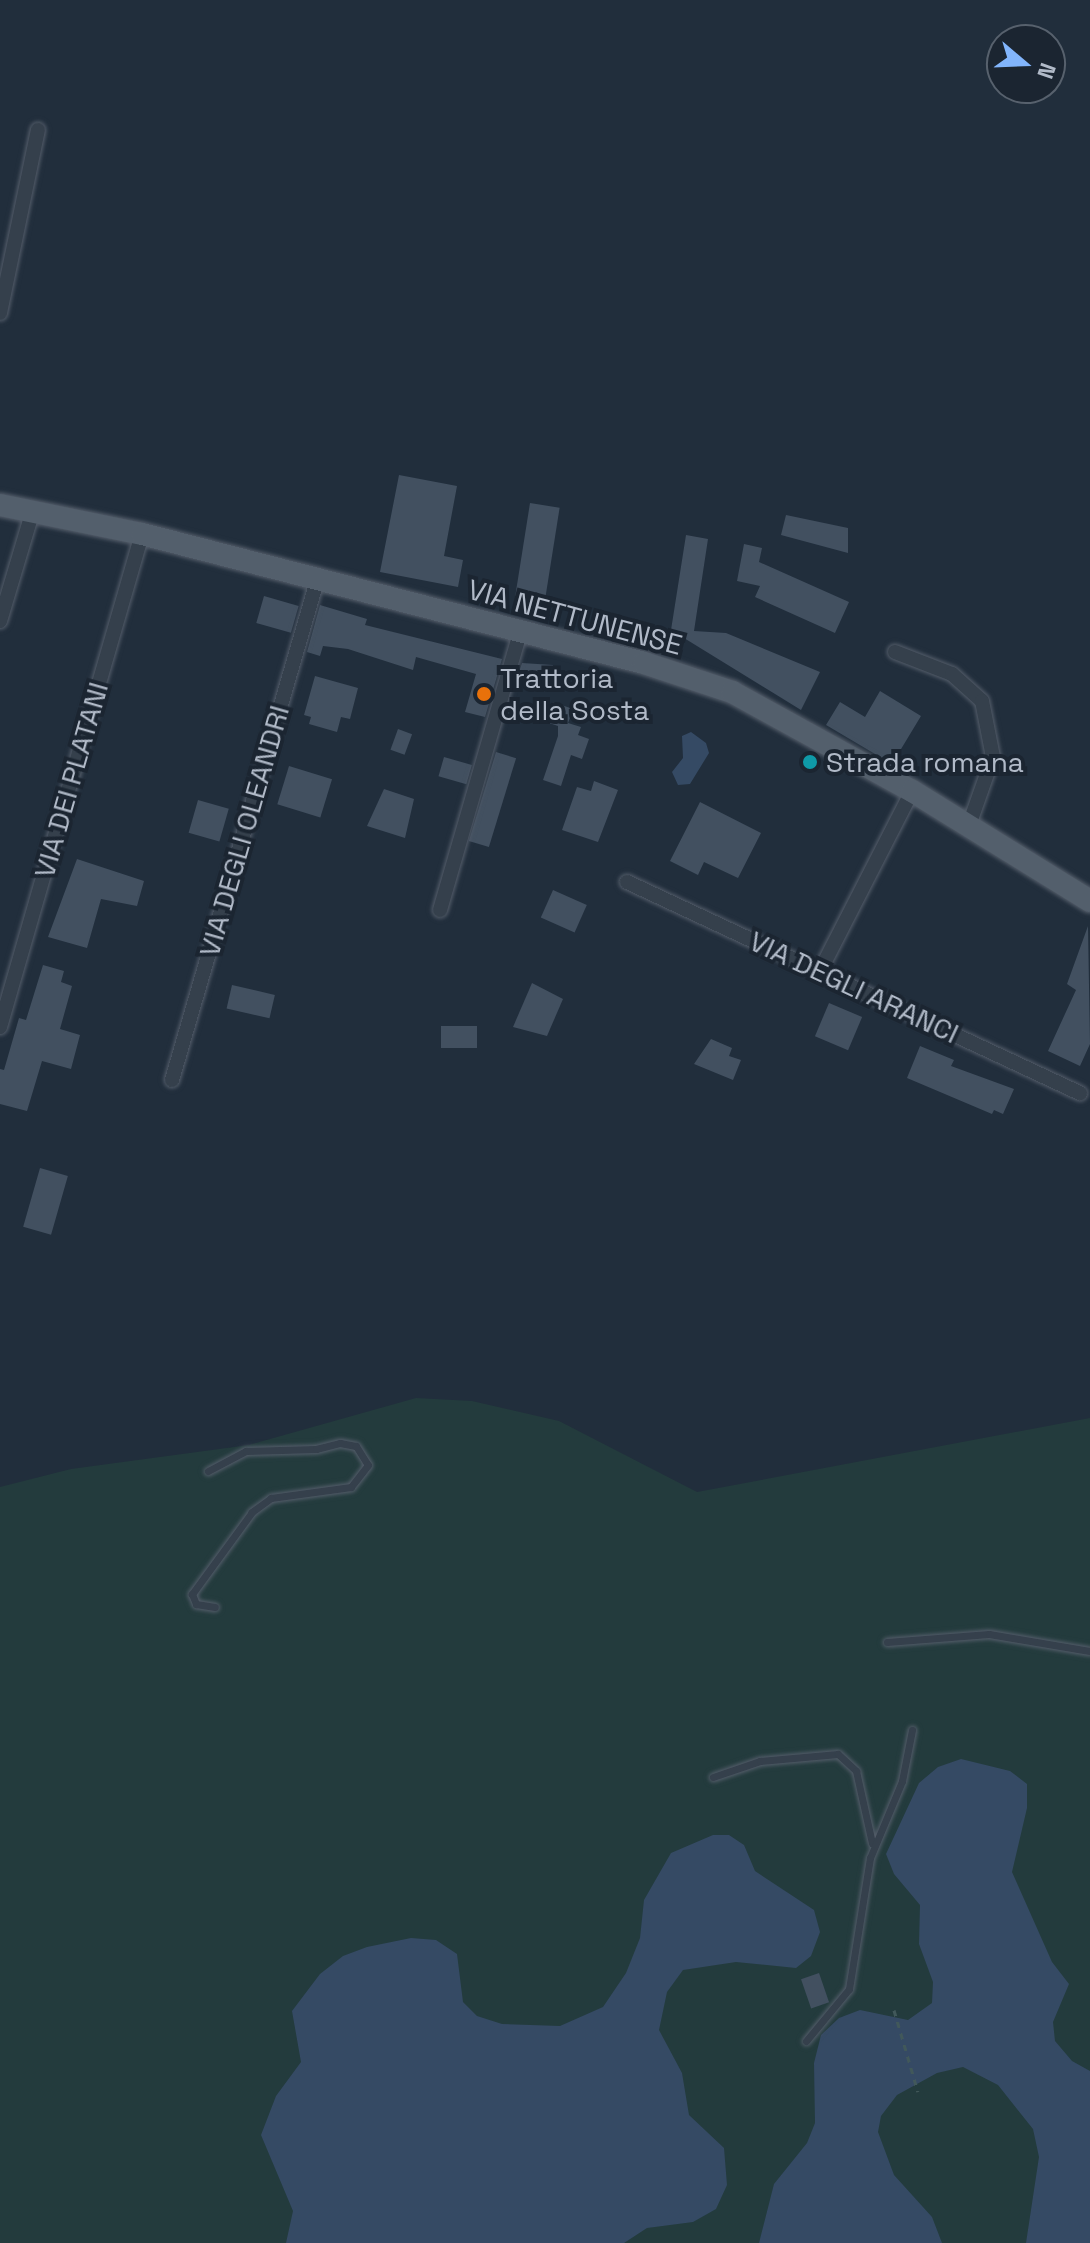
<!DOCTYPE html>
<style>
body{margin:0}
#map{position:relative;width:1090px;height:2243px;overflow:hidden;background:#212e3c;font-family:"Space Grotesk",sans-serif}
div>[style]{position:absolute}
.green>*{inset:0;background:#233b3d}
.water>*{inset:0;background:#354a64}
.building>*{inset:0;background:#425060;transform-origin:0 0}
.path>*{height:3px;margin-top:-1.5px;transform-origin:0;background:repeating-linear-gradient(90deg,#41585a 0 6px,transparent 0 12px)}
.roads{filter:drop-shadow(0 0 2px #545d6a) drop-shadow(0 0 2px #545d6a)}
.lane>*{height:7px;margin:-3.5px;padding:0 3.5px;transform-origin:3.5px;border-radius:3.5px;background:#35404c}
.street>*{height:14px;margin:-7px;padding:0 7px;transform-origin:7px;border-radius:7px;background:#35404c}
.primary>*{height:22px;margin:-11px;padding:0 11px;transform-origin:11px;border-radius:11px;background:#535f6c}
.dots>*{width:22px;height:22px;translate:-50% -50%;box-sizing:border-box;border:4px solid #1b2531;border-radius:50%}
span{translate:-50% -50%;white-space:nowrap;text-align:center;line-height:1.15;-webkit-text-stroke:8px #1b2531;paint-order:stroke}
.street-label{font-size:28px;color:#b1bac8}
.poi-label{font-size:28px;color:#b1bac8}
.left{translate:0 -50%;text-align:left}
.north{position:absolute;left:986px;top:24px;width:80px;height:80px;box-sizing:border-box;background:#1b2531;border:2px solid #57616d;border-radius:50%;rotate:109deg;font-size:22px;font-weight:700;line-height:32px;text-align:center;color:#b1bac8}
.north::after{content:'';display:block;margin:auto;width:28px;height:36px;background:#82b5fc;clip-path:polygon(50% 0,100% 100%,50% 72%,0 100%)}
</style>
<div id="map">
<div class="green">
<div style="clip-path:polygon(416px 1398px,472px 1401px,559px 1421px,697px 1492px,1090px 1418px,1090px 2243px,0 2243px,0 1487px,71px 1469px,249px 1445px)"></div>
</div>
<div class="water">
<div style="clip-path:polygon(691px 732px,706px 743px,709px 753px,690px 784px,678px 785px,672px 772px,683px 758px,682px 736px)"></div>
<div style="clip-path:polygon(961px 1759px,1010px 1771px,1027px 1784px,1027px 1808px,1012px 1872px,1052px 1962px,1069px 1984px,1053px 2022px,1055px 2041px,1072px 2061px,1090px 2071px,1090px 2243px,1026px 2243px,1039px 2157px,1033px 2129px,998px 2085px,963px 2067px,937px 2073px,897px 2095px,881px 2116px,878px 2132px,894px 2175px,932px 2217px,942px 2243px,759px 2243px,774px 2184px,807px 2143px,815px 2123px,814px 2063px,821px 2035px,839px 2018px,860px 2010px,908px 2020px,932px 2003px,933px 1982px,919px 1944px,920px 1905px,894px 1874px,886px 1854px,919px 1783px,938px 1767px)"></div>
<div style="clip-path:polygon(713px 1835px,729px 1835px,744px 1845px,755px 1871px,814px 1910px,820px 1932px,811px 1956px,796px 1968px,736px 1962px,683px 1970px,667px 1992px,659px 2030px,682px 2073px,689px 2115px,724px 2148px,727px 2185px,716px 2209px,693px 2222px,647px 2228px,624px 2243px,286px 2243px,293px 2211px,261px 2135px,276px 2096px,301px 2062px,292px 2011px,320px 1974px,343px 1956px,367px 1947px,411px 1938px,436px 1940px,457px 1954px,463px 2002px,477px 2016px,502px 2024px,560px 2026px,603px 2007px,626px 1973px,640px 1938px,644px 1900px,671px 1853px)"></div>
</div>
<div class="building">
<div style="clip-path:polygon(399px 475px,457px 486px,444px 556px,463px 560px,458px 587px,380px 572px)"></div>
<div style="left:530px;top:503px;width:30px;height:96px;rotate:9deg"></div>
<div style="clip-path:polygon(786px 515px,848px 528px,848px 553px,781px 535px)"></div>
<div style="clip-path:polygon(686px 535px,708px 539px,694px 631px,726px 633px,820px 672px,801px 710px,671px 630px)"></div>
<div style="clip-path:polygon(744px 544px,762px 548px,759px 562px,849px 602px,835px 633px,755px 597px,760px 586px,737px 581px)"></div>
<div style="left:264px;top:596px;width:36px;height:28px;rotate:16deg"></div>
<div style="clip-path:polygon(320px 605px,367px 619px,365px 625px,502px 659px,485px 717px,465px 712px,476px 674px,416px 657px,413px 670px,348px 649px,323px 646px,320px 656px,307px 652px)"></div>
<div style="clip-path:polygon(522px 663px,553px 665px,551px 681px,517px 678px)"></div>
<div style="clip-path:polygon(315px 676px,358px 688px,350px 719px,341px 717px,337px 732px,309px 724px,311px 717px,304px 715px)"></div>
<div style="clip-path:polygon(880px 691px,921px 716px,892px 764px,826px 725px,840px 702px,865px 717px)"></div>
<div style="clip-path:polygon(553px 702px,573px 709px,568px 723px,581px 727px,578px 735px,589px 739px,582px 759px,571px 755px,561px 786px,543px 780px,558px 736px,558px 726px,546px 722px)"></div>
<div style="left:398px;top:729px;width:15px;height:22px;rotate:20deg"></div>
<div style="left:496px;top:752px;width:21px;height:93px;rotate:17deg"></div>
<div style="left:444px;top:757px;width:29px;height:20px;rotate:16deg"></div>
<div style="left:289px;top:766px;width:45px;height:40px;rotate:17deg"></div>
<div style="clip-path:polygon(594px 781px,618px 790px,598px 842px,562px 830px,577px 787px,591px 791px)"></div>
<div style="clip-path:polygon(384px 789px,414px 799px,405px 838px,367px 826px)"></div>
<div style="left:198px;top:800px;width:32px;height:34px;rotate:16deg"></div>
<div style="clip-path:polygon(700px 802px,761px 833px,738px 878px,704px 862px,698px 875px,670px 861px)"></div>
<div style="clip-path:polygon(77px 859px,144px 881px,137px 906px,101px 899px,87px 948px,48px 937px)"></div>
<div style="left:553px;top:890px;width:37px;height:30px;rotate:24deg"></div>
<div style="clip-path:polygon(1088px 926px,1090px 1044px,1080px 1066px,1048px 1051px,1076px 990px,1067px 984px)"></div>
<div style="clip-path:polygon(43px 965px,64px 971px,61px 982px,72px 986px,60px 1029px,80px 1035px,71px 1069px,42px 1061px,27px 1111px,0 1104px,0 1069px,4px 1070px,19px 1018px,26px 1020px)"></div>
<div style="clip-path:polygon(532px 983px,563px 999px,547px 1036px,513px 1027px)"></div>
<div style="left:232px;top:985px;width:44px;height:24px;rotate:13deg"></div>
<div style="left:829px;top:1003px;width:36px;height:36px;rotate:23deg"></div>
<div style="left:441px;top:1026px;width:36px;height:22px"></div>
<div style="clip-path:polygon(711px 1039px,732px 1048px,729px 1056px,741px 1060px,733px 1080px,694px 1064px)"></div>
<div style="clip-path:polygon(920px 1046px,954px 1060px,951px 1066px,1014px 1089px,1003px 1114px,994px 1110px,992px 1114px,907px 1078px)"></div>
<div style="left:40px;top:1168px;width:29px;height:61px;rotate:16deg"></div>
<div style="left:819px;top:1973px;width:31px;height:19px;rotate:71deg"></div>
</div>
<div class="path">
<div style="left:894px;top:2010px;width:85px;rotate:73.7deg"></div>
</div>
<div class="roads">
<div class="lane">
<div style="left:208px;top:1471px;width:43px;rotate:-27.8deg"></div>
<div style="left:246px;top:1451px;width:70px;rotate:-1.6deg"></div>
<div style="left:316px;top:1449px;width:25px;rotate:-14deg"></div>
<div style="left:340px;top:1443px;width:16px;rotate:11deg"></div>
<div style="left:356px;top:1446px;width:22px;rotate:58deg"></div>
<div style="left:368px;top:1465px;width:28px;rotate:128deg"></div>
<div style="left:351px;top:1487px;width:81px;rotate:172.2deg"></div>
<div style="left:271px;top:1498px;width:24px;rotate:144deg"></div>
<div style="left:252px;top:1512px;width:102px;rotate:126.2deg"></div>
<div style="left:192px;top:1594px;width:11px;rotate:68deg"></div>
<div style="left:196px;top:1604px;width:19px;rotate:9deg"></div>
<div style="left:887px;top:1642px;width:102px;rotate:-4.5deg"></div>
<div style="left:989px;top:1634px;width:102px;rotate:9.6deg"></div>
<div style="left:713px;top:1777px;width:50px;rotate:-18.8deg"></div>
<div style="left:760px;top:1761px;width:78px;rotate:-5.1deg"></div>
<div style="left:838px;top:1754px;width:25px;rotate:43deg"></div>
<div style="left:856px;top:1771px;width:74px;rotate:77.5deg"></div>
<div style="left:806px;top:2041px;width:67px;rotate:-50.4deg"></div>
<div style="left:849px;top:1989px;width:133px;rotate:-80.9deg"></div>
<div style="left:870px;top:1858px;width:83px;rotate:-67.4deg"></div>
<div style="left:902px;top:1781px;width:52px;rotate:-78.9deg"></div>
</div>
<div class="street">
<div style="left:0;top:313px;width:187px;rotate:-78.3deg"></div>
<div style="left:0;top:621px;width:116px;rotate:-73.4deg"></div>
<div style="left:895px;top:652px;width:61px;rotate:21.1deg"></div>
<div style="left:952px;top:674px;width:40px;rotate:42deg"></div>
<div style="left:982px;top:701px;width:57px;rotate:78.9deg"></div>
<div style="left:993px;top:757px;width:72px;rotate:109.4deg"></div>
<div style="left:627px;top:882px;width:500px;rotate:25deg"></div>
<div style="left:440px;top:910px;width:288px;rotate:-73.9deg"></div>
<div style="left:820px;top:971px;width:202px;rotate:-62.9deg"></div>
<div style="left:0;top:1027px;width:513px;rotate:-73.93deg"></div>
<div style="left:172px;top:1080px;width:520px;rotate:-73.8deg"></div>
</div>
<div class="primary">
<div style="left:0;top:505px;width:145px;rotate:11.5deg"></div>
<div style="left:142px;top:534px;width:518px;rotate:14.41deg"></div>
<div style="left:644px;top:663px;width:93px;rotate:18.2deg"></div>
<div style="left:732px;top:692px;width:205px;rotate:28.8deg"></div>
<div style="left:912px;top:791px;width:209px;rotate:31.7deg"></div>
</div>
</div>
<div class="dots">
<div style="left:484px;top:694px;background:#e8710a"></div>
<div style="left:810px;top:762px;background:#0f9aa8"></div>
</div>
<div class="street-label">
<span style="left:575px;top:617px;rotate:15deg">VIA NETTUNENSE</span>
<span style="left:71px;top:780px;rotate:-74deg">VIA DEI PLATANI</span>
<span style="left:244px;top:831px;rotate:-74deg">VIA DEGLI OLEANDRI</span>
<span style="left:854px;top:987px;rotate:25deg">VIA DEGLI ARANCI</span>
</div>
<div class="poi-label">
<span class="left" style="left:500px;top:694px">Trattoria<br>della Sosta</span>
<span class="left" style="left:826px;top:762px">Strada romana</span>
</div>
<div class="north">N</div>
</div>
